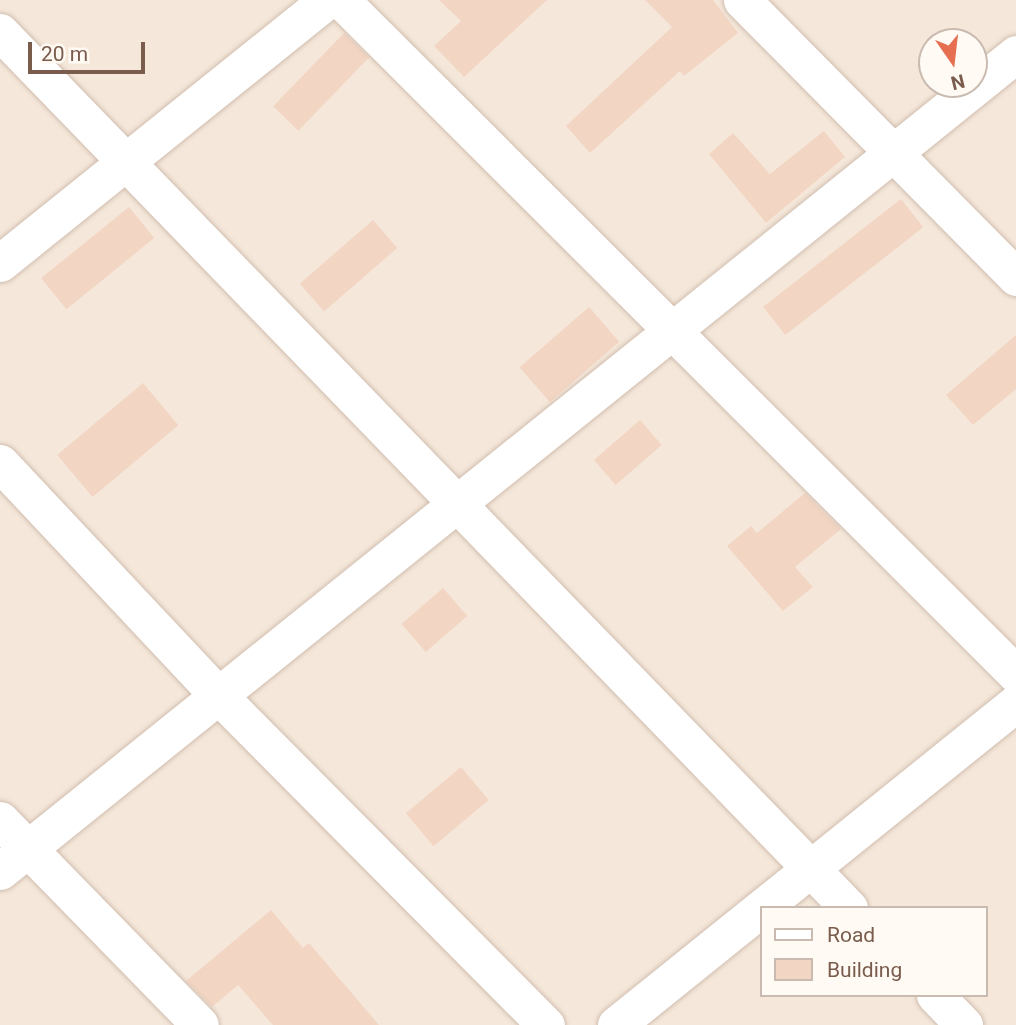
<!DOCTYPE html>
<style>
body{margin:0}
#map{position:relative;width:1016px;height:1025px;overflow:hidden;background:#fdf6ec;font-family:Roboto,sans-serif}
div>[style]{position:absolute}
.residential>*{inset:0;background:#f5e8da}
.building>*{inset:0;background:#f3d5c3;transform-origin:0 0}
.roads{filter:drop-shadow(0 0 2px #d1beb0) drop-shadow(0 0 2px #d1beb0)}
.minor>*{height:37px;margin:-18.5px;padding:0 18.5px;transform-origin:18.5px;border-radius:18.5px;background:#fff}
span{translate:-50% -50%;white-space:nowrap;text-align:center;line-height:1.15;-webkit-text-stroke:5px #fffaf3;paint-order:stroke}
.legend{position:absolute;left:760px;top:906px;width:228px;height:91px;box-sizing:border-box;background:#fffaf3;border:2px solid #cabbb1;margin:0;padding:9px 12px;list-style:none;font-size:21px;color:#7a5c4d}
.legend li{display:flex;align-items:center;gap:14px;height:35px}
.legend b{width:35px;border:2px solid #cabbb1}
.north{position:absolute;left:918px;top:28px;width:70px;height:70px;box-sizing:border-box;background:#fffaf3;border:2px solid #cabbb1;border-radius:50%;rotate:166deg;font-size:19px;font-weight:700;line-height:28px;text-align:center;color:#7a5c4d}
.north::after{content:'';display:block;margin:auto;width:24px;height:32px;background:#e76f51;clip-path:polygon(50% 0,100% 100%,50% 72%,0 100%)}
.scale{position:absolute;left:28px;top:42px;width:117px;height:32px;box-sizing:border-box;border:4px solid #7a5c4d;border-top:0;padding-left:9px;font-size:21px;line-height:24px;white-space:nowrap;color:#7a5c4d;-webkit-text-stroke:5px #fffaf3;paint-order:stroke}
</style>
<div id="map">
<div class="residential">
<div style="clip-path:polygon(evenodd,0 0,1016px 0,1016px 1025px,0 1025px,0 0,932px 42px,974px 42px,974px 84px,932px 84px,932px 42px,0 0,762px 908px,986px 908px,986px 995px,762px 995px,762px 908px)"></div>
</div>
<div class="building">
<div style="clip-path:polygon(439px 0,547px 0,464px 77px,434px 46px,461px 21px)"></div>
<div style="clip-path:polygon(645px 0,713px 0,738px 33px,684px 76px,680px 71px,590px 153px,566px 126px,672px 27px)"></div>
<div style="left:344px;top:33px;width:35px;height:102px;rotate:44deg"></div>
<div style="clip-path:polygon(824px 131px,845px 157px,766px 223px,709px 154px,733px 133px,770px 174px)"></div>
<div style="left:901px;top:199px;width:36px;height:175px;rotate:52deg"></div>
<div style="left:129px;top:207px;width:40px;height:113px;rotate:51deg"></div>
<div style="left:373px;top:220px;width:37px;height:97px;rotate:49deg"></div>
<div style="left:589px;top:307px;width:46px;height:92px;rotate:49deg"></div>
<div style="clip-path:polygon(1016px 335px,1016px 389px,973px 425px,946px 395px)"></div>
<div style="left:143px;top:383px;width:55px;height:112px;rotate:50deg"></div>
<div style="left:640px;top:420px;width:33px;height:61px;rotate:49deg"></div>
<div style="clip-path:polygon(805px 493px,841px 529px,795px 567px,813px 587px,783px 611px,727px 546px,751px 526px,757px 533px)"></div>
<div style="left:443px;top:588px;width:37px;height:55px;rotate:49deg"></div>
<div style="left:461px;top:767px;width:43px;height:72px;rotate:50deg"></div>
<div style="clip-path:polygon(271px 910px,303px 948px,309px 943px,379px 1025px,273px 1025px,238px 985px,212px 1007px,186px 981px)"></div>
</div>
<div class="roads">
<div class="minor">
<div style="left:341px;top:0;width:954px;rotate:44.96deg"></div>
<div style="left:742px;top:0;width:390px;rotate:45.3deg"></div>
<div style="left:0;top:32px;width:1220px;rotate:45.9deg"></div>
<div style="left:0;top:263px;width:420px;rotate:-38.8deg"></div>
<div style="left:0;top:463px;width:320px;rotate:46.8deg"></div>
<div style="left:219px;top:696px;width:464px;rotate:45.2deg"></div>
<div style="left:0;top:820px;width:286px;rotate:45.7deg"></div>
<div style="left:0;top:871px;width:1304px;rotate:-38.8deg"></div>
<div style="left:935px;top:995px;width:42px;rotate:46deg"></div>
<div style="left:616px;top:1025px;width:514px;rotate:-38.83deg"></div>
</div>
</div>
<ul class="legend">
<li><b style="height:9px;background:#fff"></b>Road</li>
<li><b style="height:19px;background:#f3d5c3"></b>Building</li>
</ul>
<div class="north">N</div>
<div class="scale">20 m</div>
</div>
